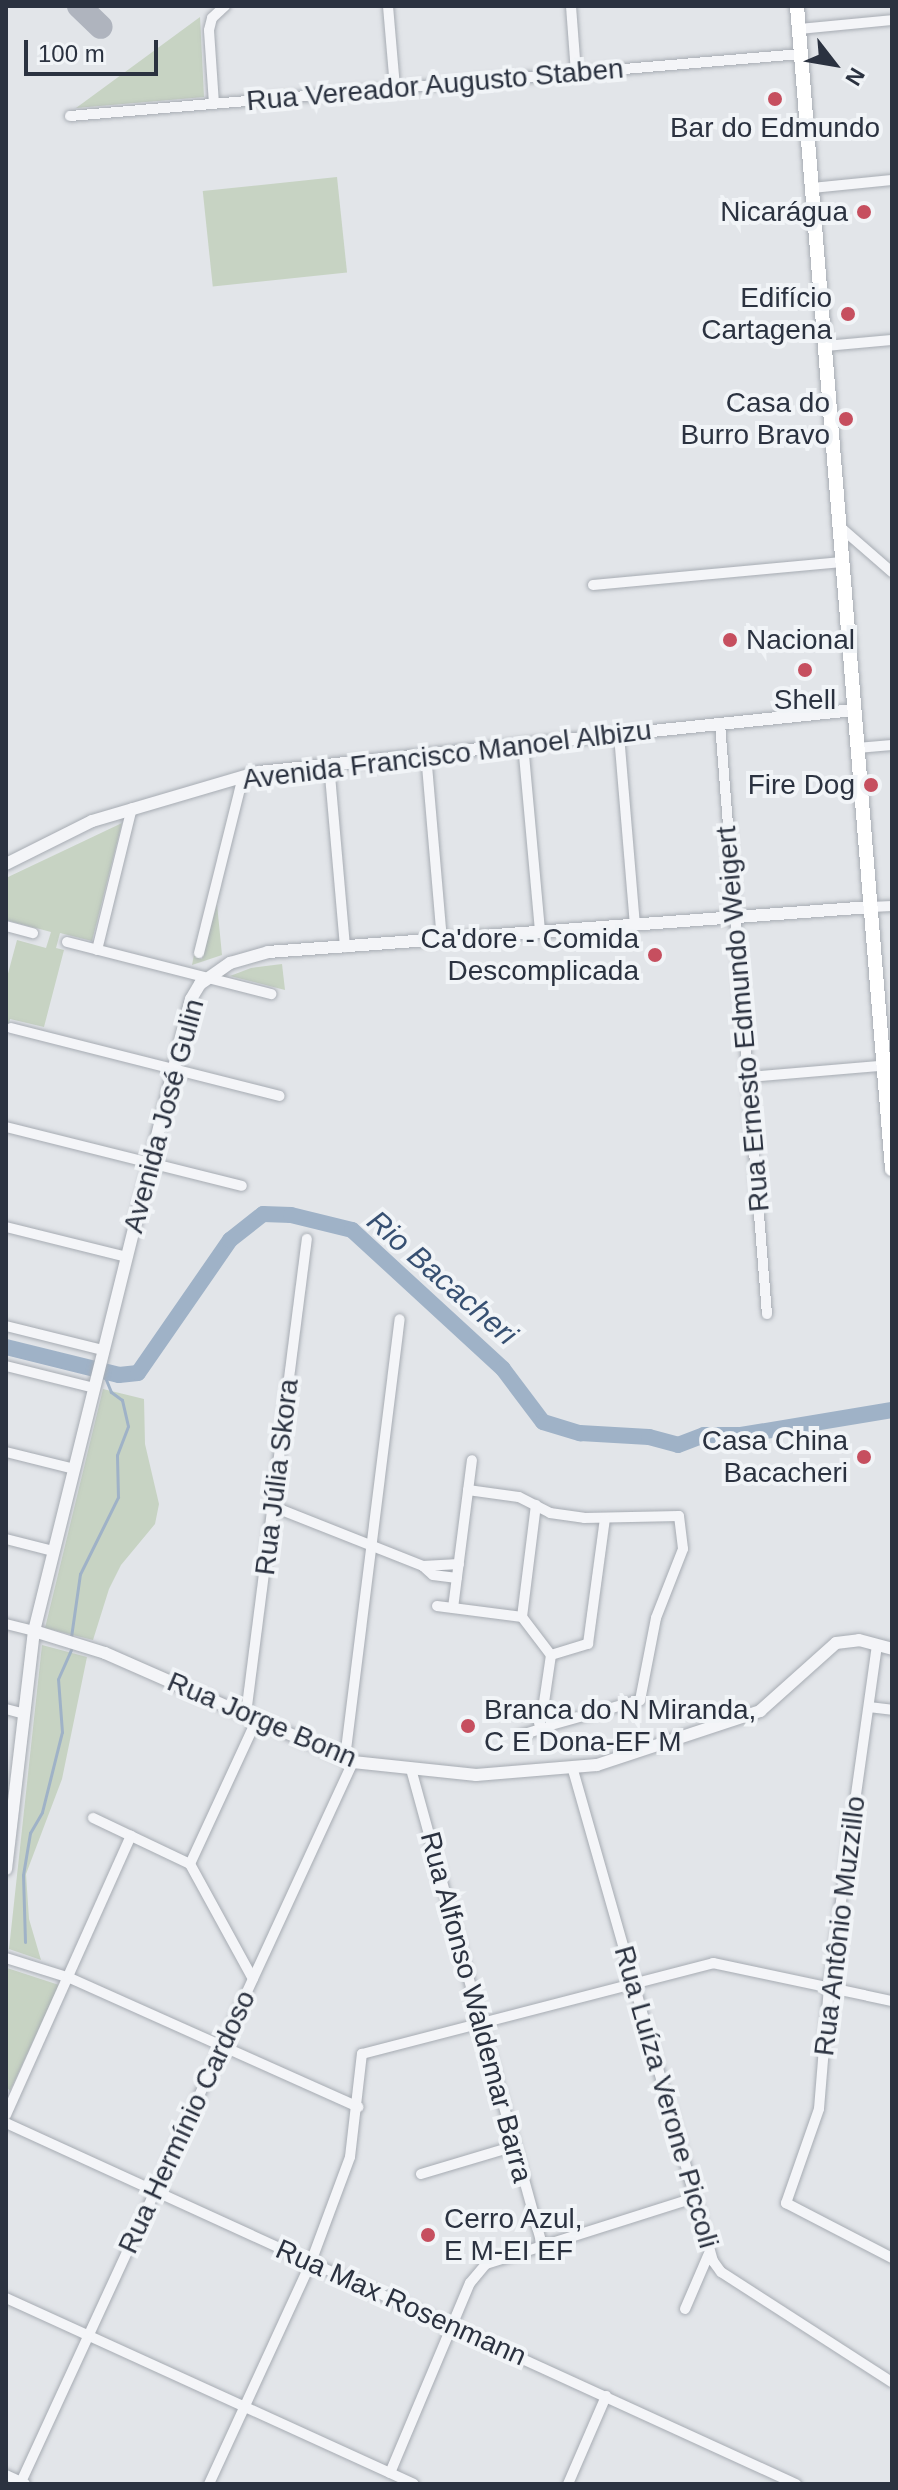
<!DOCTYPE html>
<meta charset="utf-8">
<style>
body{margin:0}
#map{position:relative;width:898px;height:2490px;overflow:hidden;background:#e2e5e9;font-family:Helvetica,sans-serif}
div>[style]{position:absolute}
.green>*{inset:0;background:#c7d3c3;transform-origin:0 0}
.stream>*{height:3px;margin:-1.5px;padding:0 1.5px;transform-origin:1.5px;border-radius:1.5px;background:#9fb2c7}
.river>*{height:16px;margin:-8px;padding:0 8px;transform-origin:8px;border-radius:8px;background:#9fb2c7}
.taxiway>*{height:24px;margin:-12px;padding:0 12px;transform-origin:12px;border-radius:12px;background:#afb4be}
.roads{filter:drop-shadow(0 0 2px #a7acb3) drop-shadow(0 0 2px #a7acb3)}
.minor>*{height:10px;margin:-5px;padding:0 5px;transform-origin:5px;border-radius:5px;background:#f4f5f8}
.minor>.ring{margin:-5px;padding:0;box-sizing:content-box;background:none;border:10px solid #f4f5f8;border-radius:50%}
.tertiary>*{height:12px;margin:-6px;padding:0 6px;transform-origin:6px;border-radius:6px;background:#f4f5f8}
.secondary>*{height:14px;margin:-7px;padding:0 7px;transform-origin:7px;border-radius:7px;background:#fff}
.dots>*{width:22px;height:22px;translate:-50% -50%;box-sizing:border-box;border:4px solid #f1f4f7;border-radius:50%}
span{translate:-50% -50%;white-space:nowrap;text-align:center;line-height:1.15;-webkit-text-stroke:8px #f1f4f7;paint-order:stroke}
.street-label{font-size:28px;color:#2b3240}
.poi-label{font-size:28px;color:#2b3240}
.right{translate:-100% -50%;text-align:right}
.left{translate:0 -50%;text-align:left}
.water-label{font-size:30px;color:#375072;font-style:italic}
.frame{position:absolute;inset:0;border:8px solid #2b3240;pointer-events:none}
.north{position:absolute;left:794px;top:24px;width:80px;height:80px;-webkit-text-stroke:6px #f1f4f7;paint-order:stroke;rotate:121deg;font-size:22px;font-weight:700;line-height:32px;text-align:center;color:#2b3240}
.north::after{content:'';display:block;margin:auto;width:28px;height:36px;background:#2b3240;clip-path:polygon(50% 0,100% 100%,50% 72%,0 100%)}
.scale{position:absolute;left:24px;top:40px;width:134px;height:36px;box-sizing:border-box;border:4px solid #2b3240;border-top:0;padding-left:10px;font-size:24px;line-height:28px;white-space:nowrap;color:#2b3240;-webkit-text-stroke:6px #f1f4f7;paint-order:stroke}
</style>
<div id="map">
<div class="green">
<div style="clip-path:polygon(200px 16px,204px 97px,76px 108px,200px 17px)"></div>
<div style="left:337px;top:177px;width:96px;height:135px;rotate:84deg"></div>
<div style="clip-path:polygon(122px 823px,92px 941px,60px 933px,56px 948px,64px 950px,44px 1027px,10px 1019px,6px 1035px,6px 981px,17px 940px,46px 948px,51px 932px,6px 920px,6px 878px)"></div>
<div style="clip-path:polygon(217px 904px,222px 955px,192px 965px,194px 955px,202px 959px)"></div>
<div style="clip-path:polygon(282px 964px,285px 990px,230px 976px,251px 968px)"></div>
<div style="clip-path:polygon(103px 1389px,144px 1399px,145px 1444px,159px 1504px,155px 1524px,121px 1565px,109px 1589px,93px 1640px,45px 1628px)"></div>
<div style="clip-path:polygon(42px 1645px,87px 1657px,62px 1779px,26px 1874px,29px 1919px,41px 1960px,9px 1949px)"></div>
<div style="clip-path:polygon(7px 1968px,59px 1985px,10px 2091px,6px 2086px)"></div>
</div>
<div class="stream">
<div style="left:71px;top:1637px;width:64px;rotate:-81.9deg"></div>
<div style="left:80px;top:1574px;width:86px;rotate:-63.7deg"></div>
<div style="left:118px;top:1497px;width:42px;rotate:-91.4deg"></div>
<div style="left:117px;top:1455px;width:31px;rotate:-69deg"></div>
<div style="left:128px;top:1426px;width:27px;rotate:-103deg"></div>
<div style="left:122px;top:1400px;width:14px;rotate:-144deg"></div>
<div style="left:111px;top:1392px;width:22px;rotate:-112deg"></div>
<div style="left:25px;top:1942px;width:67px;rotate:-91.7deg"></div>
<div style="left:23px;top:1875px;width:43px;rotate:-80.5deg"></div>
<div style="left:30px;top:1833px;width:24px;rotate:-60deg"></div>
<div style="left:42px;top:1812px;width:82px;rotate:-76deg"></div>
<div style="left:62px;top:1732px;width:53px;rotate:-94.3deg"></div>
<div style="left:58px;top:1679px;width:34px;rotate:-66deg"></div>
</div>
<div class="river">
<div style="left:6px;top:1347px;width:116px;rotate:13.9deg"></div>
<div style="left:119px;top:1375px;width:19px;rotate:-6deg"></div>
<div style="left:138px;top:1373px;width:162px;rotate:-55.3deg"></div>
<div style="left:230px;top:1240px;width:42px;rotate:-38.2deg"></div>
<div style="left:263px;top:1214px;width:28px;rotate:2deg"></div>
<div style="left:291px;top:1215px;width:63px;rotate:13.8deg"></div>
<div style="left:352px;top:1230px;width:205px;rotate:42.6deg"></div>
<div style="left:503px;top:1369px;width:66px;rotate:53deg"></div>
<div style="left:543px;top:1422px;width:39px;rotate:17deg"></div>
<div style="left:580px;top:1433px;width:69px;rotate:3.3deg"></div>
<div style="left:649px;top:1437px;width:30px;rotate:15deg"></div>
<div style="left:678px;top:1445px;width:28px;rotate:-21deg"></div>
<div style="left:704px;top:1435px;width:37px"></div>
<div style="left:741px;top:1435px;width:153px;rotate:-9.4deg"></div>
</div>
<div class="taxiway">
<div style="left:79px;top:6px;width:30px;rotate:44deg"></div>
</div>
<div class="roads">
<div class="minor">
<div style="left:388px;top:6px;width:82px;rotate:85.1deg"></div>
<div style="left:571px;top:6px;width:67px;rotate:85.7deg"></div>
<div style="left:799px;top:29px;width:93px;rotate:-5.5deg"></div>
<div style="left:214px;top:104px;width:74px;rotate:-93.9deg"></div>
<div style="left:209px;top:30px;width:12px;rotate:-76deg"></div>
<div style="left:212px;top:18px;width:18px;rotate:-43deg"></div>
<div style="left:70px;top:116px;width:734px;rotate:-4.85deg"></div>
<div style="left:812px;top:188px;width:80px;rotate:-5.7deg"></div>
<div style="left:825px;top:346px;width:67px;rotate:-5.1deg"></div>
<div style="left:839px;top:526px;width:70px;rotate:41deg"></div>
<div style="left:593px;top:585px;width:250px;rotate:-5.3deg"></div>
<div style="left:720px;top:724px;width:592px;rotate:85.45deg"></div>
<div style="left:619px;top:735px;width:191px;rotate:85.2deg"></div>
<div style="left:523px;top:744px;width:189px;rotate:84.8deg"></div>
<div style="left:857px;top:748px;width:35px;rotate:-5deg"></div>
<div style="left:426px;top:754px;width:186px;rotate:85.1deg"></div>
<div style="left:329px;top:764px;width:184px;rotate:85deg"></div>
<div style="left:871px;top:907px;width:21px;rotate:-3deg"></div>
<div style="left:6px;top:926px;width:28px;rotate:15deg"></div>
<div style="left:67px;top:942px;width:211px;rotate:14.3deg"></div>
<div style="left:97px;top:950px;width:146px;rotate:-76.2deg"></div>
<div style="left:199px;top:953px;width:182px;rotate:-76deg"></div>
<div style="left:11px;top:1028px;width:277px;rotate:14.2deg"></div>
<div style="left:748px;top:1077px;width:144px;rotate:-4.8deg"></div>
<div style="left:6px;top:1127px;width:243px;rotate:14deg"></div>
<div style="left:6px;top:1227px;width:125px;rotate:13.9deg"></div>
<div style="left:6px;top:1326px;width:100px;rotate:13.9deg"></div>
<div style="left:6px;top:1366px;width:91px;rotate:14deg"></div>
<div style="left:6px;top:1452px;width:70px;rotate:14deg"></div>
<div style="left:468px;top:1490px;width:51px;rotate:7.8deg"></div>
<div style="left:519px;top:1497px;width:35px;rotate:27deg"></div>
<div style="left:550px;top:1513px;width:34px;rotate:8deg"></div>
<div style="left:584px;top:1518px;width:95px;rotate:-1.2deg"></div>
<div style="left:679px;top:1516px;width:33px;rotate:83deg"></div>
<div style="left:683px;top:1549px;width:74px;rotate:111.4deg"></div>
<div style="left:656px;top:1618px;width:84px;rotate:101deg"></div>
<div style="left:640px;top:1700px;width:92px;rotate:164.3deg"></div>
<div style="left:274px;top:1507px;width:160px;rotate:21.6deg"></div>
<div style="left:423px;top:1566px;width:13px;rotate:42deg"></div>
<div style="left:433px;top:1575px;width:24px;rotate:7deg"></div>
<div style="left:6px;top:1539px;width:49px;rotate:14.3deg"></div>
<div style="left:423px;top:1566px;width:36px;rotate:-3deg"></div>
<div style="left:437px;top:1606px;width:86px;rotate:7.4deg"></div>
<div style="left:522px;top:1617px;width:48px;rotate:52.7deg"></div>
<div style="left:551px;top:1655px;width:62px;rotate:98.4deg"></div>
<div style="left:453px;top:1608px;width:149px;rotate:-82.7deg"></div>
<div style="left:522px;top:1617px;width:113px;rotate:-82.9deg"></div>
<div style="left:6px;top:1624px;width:29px;rotate:14deg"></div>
<div style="left:877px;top:1645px;width:345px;rotate:98deg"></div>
<div style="left:829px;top:1987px;width:122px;rotate:94.7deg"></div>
<div style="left:819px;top:2109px;width:100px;rotate:109.3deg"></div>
<div style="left:786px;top:2203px;width:119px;rotate:27.4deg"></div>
<div style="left:551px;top:1655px;width:39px;rotate:-17deg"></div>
<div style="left:588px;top:1644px;width:126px;rotate:-82.3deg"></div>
<div style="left:869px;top:1707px;width:23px;rotate:7deg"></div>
<div style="left:6px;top:1709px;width:16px;rotate:15deg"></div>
<div style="left:246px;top:1714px;width:479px;rotate:-82.7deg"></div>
<div class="ring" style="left:539px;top:1716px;width:2px;height:2px"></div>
<div style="left:521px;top:1735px;width:24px;rotate:-17deg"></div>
<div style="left:345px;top:1758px;width:442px;rotate:-82.9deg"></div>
<div style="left:411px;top:1769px;width:494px;rotate:74.6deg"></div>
<div style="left:573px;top:1770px;width:511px;rotate:74.09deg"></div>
<div style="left:713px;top:2261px;width:14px;rotate:54deg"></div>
<div style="left:721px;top:2272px;width:203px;rotate:32.8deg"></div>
<div style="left:93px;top:1818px;width:107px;rotate:25.4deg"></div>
<div style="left:190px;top:1864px;width:131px;rotate:61.3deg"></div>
<div style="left:190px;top:1864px;width:160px;rotate:-65.2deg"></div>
<div style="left:6px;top:1958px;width:67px;rotate:17.4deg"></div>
<div style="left:70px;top:1978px;width:316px;rotate:24.1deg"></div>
<div style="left:6px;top:2115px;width:306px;rotate:-65.9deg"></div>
<div style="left:6px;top:2123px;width:869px;rotate:24.56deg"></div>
<div style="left:421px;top:2174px;width:98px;rotate:-16.6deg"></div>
<div style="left:6px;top:2298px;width:448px;rotate:24.5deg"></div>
<div style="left:685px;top:2309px;width:63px;rotate:-66.7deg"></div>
<div style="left:390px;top:2473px;width:206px;rotate:-67.2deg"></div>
<div style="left:470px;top:2283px;width:25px;rotate:-50deg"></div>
<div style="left:486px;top:2264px;width:218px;rotate:-17.6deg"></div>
<div style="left:6px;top:2475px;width:21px;rotate:25deg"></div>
<div style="left:21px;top:2482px;width:793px;rotate:-65.25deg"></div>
<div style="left:209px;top:2484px;width:244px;rotate:-65.3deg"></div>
<div style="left:311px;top:2262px;width:112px;rotate:-69.6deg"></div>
<div style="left:350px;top:2157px;width:104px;rotate:-83.4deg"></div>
<div style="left:362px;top:2054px;width:363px;rotate:-14.5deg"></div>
<div style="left:713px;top:1963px;width:183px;rotate:12deg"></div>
<div style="left:568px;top:2484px;width:96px;rotate:-66.6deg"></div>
</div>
<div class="tertiary">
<div style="left:6px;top:864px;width:96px;rotate:-26.6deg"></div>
<div style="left:92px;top:821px;width:174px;rotate:-16.4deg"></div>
<div style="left:259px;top:772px;width:598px;rotate:-5.95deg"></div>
<div style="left:34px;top:1631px;width:74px;rotate:17.2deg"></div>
<div style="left:105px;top:1653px;width:271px;rotate:23.7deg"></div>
<div style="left:353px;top:1762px;width:124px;rotate:6deg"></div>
<div style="left:476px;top:1775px;width:121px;rotate:-4.7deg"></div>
<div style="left:597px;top:1765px;width:172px;rotate:-18.3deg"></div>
<div style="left:760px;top:1711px;width:102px;rotate:-41.8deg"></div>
<div style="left:836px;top:1643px;width:23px;rotate:-7deg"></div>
<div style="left:859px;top:1640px;width:34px;rotate:15deg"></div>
<div style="left:6px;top:1869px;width:240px;rotate:-83.3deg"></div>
<div style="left:34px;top:1631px;width:651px;rotate:-76.05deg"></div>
<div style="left:191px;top:999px;width:17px;rotate:-59deg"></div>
<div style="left:200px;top:984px;width:37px;rotate:-35deg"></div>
<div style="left:230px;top:963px;width:40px;rotate:-16deg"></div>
<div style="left:268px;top:952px;width:605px;rotate:-4.27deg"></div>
</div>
<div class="secondary">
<div style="left:797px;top:6px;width:1167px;rotate:85.33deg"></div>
</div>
</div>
<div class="dots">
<div style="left:775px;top:99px;background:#c64f5f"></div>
<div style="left:864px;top:212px;background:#c64f5f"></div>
<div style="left:848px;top:314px;background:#c64f5f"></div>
<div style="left:846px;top:419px;background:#c64f5f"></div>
<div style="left:730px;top:640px;background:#c64f5f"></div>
<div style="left:805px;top:670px;background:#c64f5f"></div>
<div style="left:871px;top:785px;background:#c64f5f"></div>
<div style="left:655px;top:955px;background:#c64f5f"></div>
<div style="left:864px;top:1457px;background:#c64f5f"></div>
<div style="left:468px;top:1726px;background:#c64f5f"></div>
<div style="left:428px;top:2235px;background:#c64f5f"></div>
</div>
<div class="street-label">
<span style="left:435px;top:85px;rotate:-5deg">Rua Vereador Augusto Staben</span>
<span style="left:447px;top:755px;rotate:-7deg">Avenida Francisco Manoel Albizu</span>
<span style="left:743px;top:1019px;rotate:-95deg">Rua Ernesto Edmundo Weigert</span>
<span style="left:164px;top:1116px;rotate:-75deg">Avenida José Gulin</span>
<span style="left:277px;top:1477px;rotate:-83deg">Rua Júlia Skora</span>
<span style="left:262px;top:1720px;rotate:23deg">Rua Jorge Bonn</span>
<span style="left:840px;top:1926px;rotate:-83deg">Rua Antônio Muzzillo</span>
<span style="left:476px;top:2007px;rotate:75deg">Rua Alfonso Waldemar Barra</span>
<span style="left:666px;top:2097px;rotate:74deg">Rua Luíza Verone Piccoli</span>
<span style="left:187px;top:2122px;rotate:-65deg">Rua Hermínio Cardoso</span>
<span style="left:401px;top:2303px;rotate:24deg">Rua Max Rosenmann</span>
</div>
<div class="poi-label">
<span style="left:775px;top:128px">Bar do Edmundo</span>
<span class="right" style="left:848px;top:212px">Nicarágua</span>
<span class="right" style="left:832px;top:314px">Edifício<br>Cartagena</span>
<span class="right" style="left:830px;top:419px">Casa do<br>Burro Bravo</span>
<span class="left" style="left:746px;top:640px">Nacional</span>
<span style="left:805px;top:700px">Shell</span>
<span class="right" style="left:855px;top:785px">Fire Dog</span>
<span class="right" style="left:639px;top:955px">Ca'dore - Comida<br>Descomplicada</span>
<span class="right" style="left:848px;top:1457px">Casa China<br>Bacacheri</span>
<span class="left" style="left:484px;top:1726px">Branca do N Miranda,<br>C E Dona-EF M</span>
<span class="left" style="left:444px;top:2235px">Cerro Azul,<br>E M-EI EF</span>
</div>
<div class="water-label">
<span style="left:442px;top:1278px;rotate:41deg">Rio Bacacheri</span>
</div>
<div class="frame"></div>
<div class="north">N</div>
<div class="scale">100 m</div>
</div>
